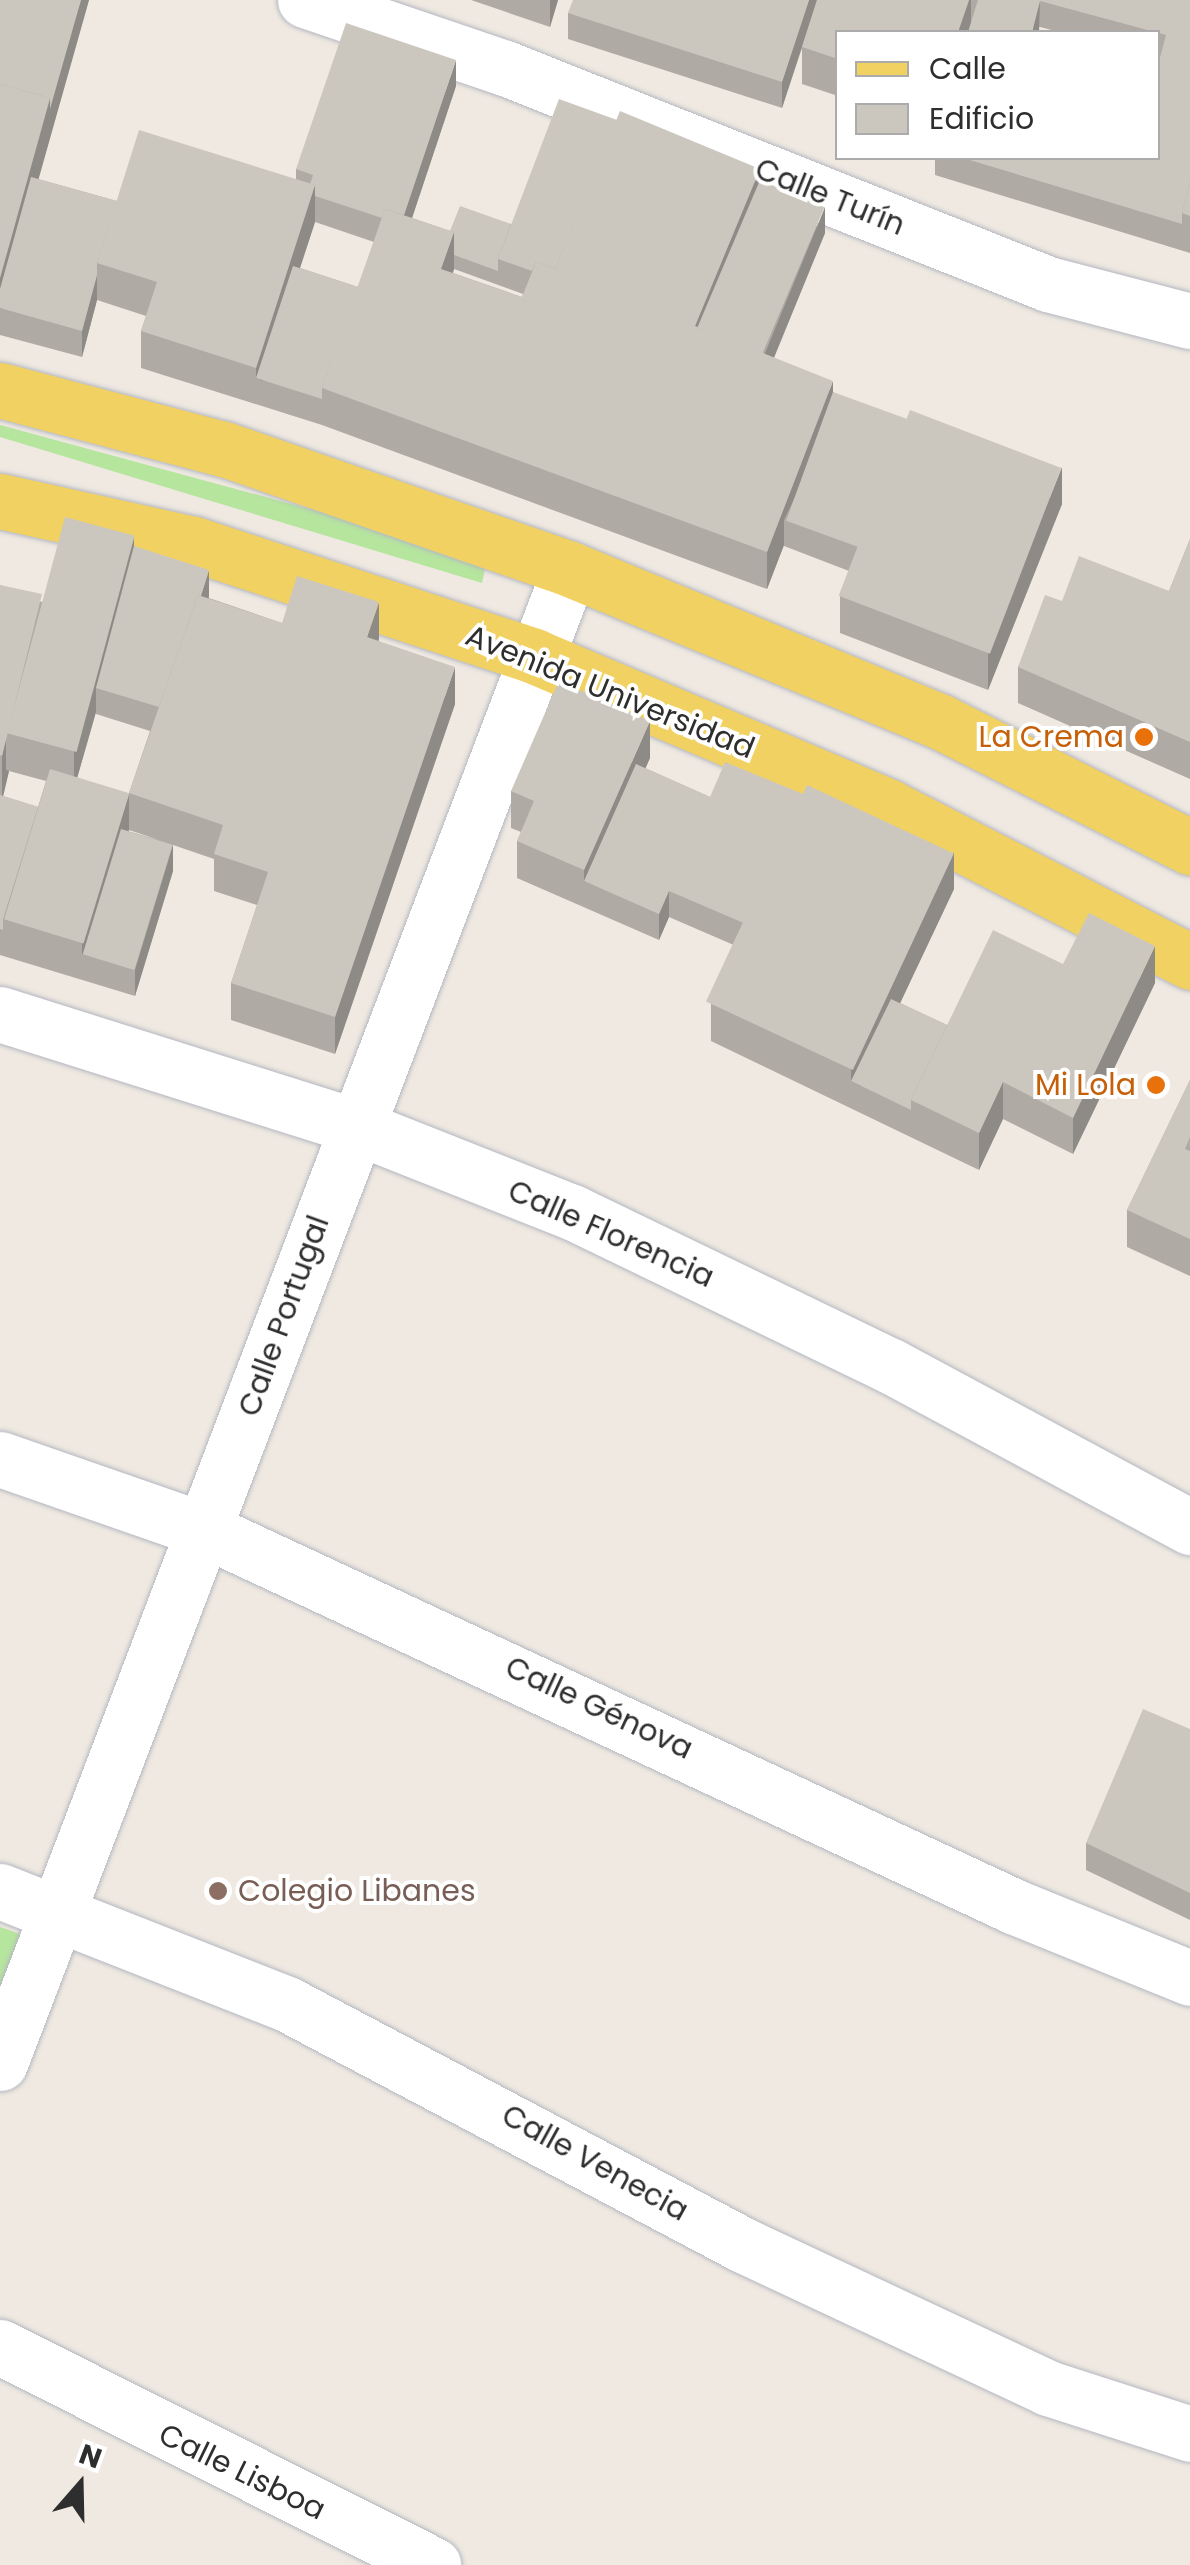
<!DOCTYPE html>
<meta charset="utf-8">
<style>
body{margin:0}
#map{position:relative;width:1190px;height:2565px;overflow:hidden;background:#efe9e1;font-family:Poppins,sans-serif}
div>[style]{position:absolute}
.green>*{inset:0;background:#b6e59e}
.roads{filter:drop-shadow(0 0 2px #b4b7c1) drop-shadow(0 0 2px #b4b7c1)}
.minor>*{height:55px;margin:-27.5px;padding:0 27.5px;transform-origin:27.5px;border-radius:27.5px;background:#fff}
.major>*{height:55px;margin:-27.5px;padding:0 27.5px;transform-origin:27.5px;border-radius:27.5px;background:#f2d163}
.wall>*{inset:0;background:#afaba4}
.shaded-wall>*{inset:0;background:#8e8b86}
.building>*{inset:0;background:#cbc7bf;transform-origin:0 0}
.dots>*{width:28px;height:28px;translate:-50% -50%;box-sizing:border-box;border:5px solid #fff;border-radius:50%}
span{translate:-50% -50%;white-space:nowrap;text-align:center;line-height:1.15;-webkit-text-stroke:8px #fff;paint-order:stroke}
.street-label{font-size:30px;color:#2e2e2e}
.food-label{font-size:30px;color:#c56008}
.right{translate:-100% -50%;text-align:right}
.education-label{font-size:30px;color:#785e54}
.left{translate:0 -50%;text-align:left}
.legend{position:absolute;left:835px;top:30px;width:325px;height:130px;box-sizing:border-box;background:#fff;border:2px solid #ababab;margin:0;padding:12px 18px;list-style:none;font-size:30px;color:#2e2e2e}
.legend li{display:flex;align-items:center;gap:20px;height:50px}
.legend b{width:50px;border:2px solid #ababab}
.north{position:absolute;left:30px;top:2435px;width:100px;height:100px;-webkit-text-stroke:8px #fff;paint-order:stroke;rotate:20deg;font-size:28px;font-weight:700;line-height:40px;text-align:center;color:#2e2e2e}
.north::after{content:'';display:block;margin:auto;width:35px;height:45px;background:#2e2e2e;clip-path:polygon(50% 0,100% 100%,50% 72%,0 100%)}
</style>
<div id="map">
<div class="green">
<div style="clip-path:polygon(0 425px,321px 512px,485px 569px,482px 583px,0 437px)"></div>
<div style="clip-path:polygon(0 1927px,43px 1942px,0 2050px)"></div>
</div>
<div class="roads">
<div class="minor">
<div style="left:305px;top:0;width:211px;rotate:18.8deg"></div>
<div style="left:505px;top:68px;width:584px;rotate:21.69deg"></div>
<div style="left:1048px;top:284px;width:147px;rotate:14.6deg"></div>
<div style="left:0;top:1014px;width:369px;rotate:17.5deg"></div>
<div style="left:352px;top:1125px;width:237px;rotate:21.6deg"></div>
<div style="left:572px;top:1212px;width:354px;rotate:25.8deg"></div>
<div style="left:891px;top:1366px;width:340px;rotate:28.3deg"></div>
<div style="left:0;top:1459px;width:219px;rotate:19.2deg"></div>
<div style="left:207px;top:1531px;width:889px;rotate:24.95deg"></div>
<div style="left:1013px;top:1906px;width:191px;rotate:22.1deg"></div>
<div style="left:0;top:1891px;width:308px;rotate:21.5deg"></div>
<div style="left:287px;top:2004px;width:516px;rotate:27.86deg"></div>
<div style="left:743px;top:2245px;width:337px;rotate:25.1deg"></div>
<div style="left:1048px;top:2388px;width:149px;rotate:17.9deg"></div>
<div style="left:0;top:2063px;width:1599px;rotate:-69.12deg"></div>
<div style="left:0;top:2347px;width:485px;rotate:26.7deg"></div>
</div>
<div class="major">
<div style="left:0;top:390px;width:232px;rotate:14.8deg"></div>
<div style="left:224px;top:449px;width:366px;rotate:19.1deg"></div>
<div style="left:570px;top:569px;width:401px;rotate:22.4deg"></div>
<div style="left:941px;top:722px;width:279px;rotate:26.7deg"></div>
<div style="left:0;top:501px;width:199px;rotate:12.5deg"></div>
<div style="left:194px;top:544px;width:358px;rotate:18.2deg"></div>
<div style="left:534px;top:656px;width:386px;rotate:23deg"></div>
<div style="left:889px;top:807px;width:339px;rotate:27.2deg"></div>
</div>
</div>
<div class="wall">
<div style="clip-path:polygon(evenodd,0 0,89px 0,38px 179px,117px 201px,296px 179px,296px 169px,456px 86px,412px 218px,450px 231px,511px 224px,760px 180px,825px 233px,774px 358px,833px 392px,1062px 504px,988px 690px,840px 633px,840px 596px,849px 571px,784px 546px,784px 545px,767px 589px,322px 425px,141px 368px,141px 331px,146px 316px,97px 300px,82px 357px,0 335px,0 0,315px 222px,374px 242px,358px 287px,300px 268px,315px 222px,0 0,454px 269px,523px 294px,522px 297px,453px 273px,454px 269px)"></div>
<div style="clip-path:polygon(471px 0,558px 0,550px 27px)"></div>
<div style="clip-path:polygon(817px 0,1190px 0,1190px 253px,935px 175px,935px 158px,1158px 158px,1159px 59px,1158px 59px,1158px 32px,1059px 32px,1040px 27px,838px 32px,838px 96px,802px 84px,802px 48px,782px 108px,568px 39px,568px 13px)"></div>
<div style="clip-path:polygon(1190px 539px,1190px 779px,1018px 703px,1018px 667px,1062px 601px,1169px 591px)"></div>
<div style="clip-path:polygon(evenodd,134px 546px,209px 596px,209px 598px,282px 623px,378px 640px,455px 704px,335px 1054px,231px 1020px,231px 983px,257px 905px,214px 891px,214px 859px,173px 845px,173px 871px,135px 996px,0 955px,0 585px,42px 602px,134px 546px,96px 712px,96px 714px,150px 731px,129px 793px,129px 830px,159px 840px,128px 831px,77px 778px,96px 712px,134px 546px,9px 771px,46px 781px,38px 807px,3px 796px,9px 771px)"></div>
<div style="clip-path:polygon(650px 758px,645px 768px,710px 797px,954px 889px,900px 1003px,947px 1025px,1063px 964px,1155px 983px,1073px 1154px,1003px 1119px,979px 1170px,711px 1041px,711px 1004px,736px 946px,669px 917px,659px 940px,517px 878px,517px 841px,521px 832px,511px 828px,511px 791px)"></div>
<div style="clip-path:polygon(1190px 1080px,1190px 1276px,1127px 1247px,1127px 1210px)"></div>
<div style="clip-path:polygon(1190px 1729px,1190px 1920px,1086px 1870px,1086px 1843px)"></div>
</div>
<div class="shaded-wall">
<div style="clip-path:polygon(81px 0,89px 0,2px 309px,0 308px,0 278px,50px 98px)"></div>
<div style="clip-path:polygon(550px 0,558px 0,550px 27px)"></div>
<div style="clip-path:polygon(809px 0,817px 0,782px 108px,782px 82px)"></div>
<div style="clip-path:polygon(969px 0,971px 0,971px 32px,958px 32px)"></div>
<div style="clip-path:polygon(1040px 1px,1039px 32px,1032px 32px)"></div>
<div style="clip-path:polygon(456px 60px,456px 86px,401px 251px,401px 224px)"></div>
<div style="clip-path:polygon(760px 169px,760px 206px,705px 341px,695px 326px)"></div>
<div style="clip-path:polygon(315px 185px,315px 222px,263px 381px,256px 378px,256px 368px)"></div>
<div style="clip-path:polygon(825px 207px,825px 233px,761px 389px,761px 363px)"></div>
<div style="clip-path:polygon(454px 232px,454px 269px,441px 306px,441px 269px)"></div>
<div style="clip-path:polygon(97px 275px,97px 300px,82px 357px,82px 331px)"></div>
<div style="clip-path:polygon(833px 381px,833px 418px,784px 520px,784px 545px,767px 589px,767px 552px)"></div>
<div style="clip-path:polygon(1062px 467px,1062px 504px,988px 690px,988px 653px)"></div>
<div style="clip-path:polygon(134px 536px,134px 573px,96px 688px,96px 712px,74px 789px,74px 752px)"></div>
<div style="clip-path:polygon(209px 570px,209px 596px,164px 735px,164px 709px)"></div>
<div style="clip-path:polygon(379px 602px,379px 639px,367px 674px,367px 637px)"></div>
<div style="clip-path:polygon(455px 667px,455px 704px,335px 1054px,335px 1017px)"></div>
<div style="clip-path:polygon(650px 721px,650px 758px,594px 885px,584px 881px,584px 870px)"></div>
<div style="clip-path:polygon(6px 738px,6px 770px,9px 771px,2px 801px,2px 756px)"></div>
<div style="clip-path:polygon(129px 793px,129px 830px,89px 956px,82px 954px,82px 943px)"></div>
<div style="clip-path:polygon(173px 845px,173px 871px,135px 996px,135px 970px)"></div>
<div style="clip-path:polygon(954px 852px,954px 889px,861px 1086px,851px 1081px,851px 1070px)"></div>
<div style="clip-path:polygon(669px 891px,669px 917px,659px 940px,659px 914px)"></div>
<div style="clip-path:polygon(1155px 946px,1155px 983px,1073px 1154px,1073px 1118px)"></div>
<div style="clip-path:polygon(1003px 1082px,1003px 1119px,979px 1170px,979px 1133px)"></div>
</div>
<div class="building">
<div style="clip-path:polygon(0 0,81px 0,50px 109px,50px 98px,0 84px)"></div>
<div style="clip-path:polygon(573px 0,809px 0,782px 82px,568px 13px)"></div>
<div style="clip-path:polygon(817px 0,969px 0,958px 32px,838px 32px,838px 59px,802px 47px)"></div>
<div style="clip-path:polygon(978px 0,1190px 0,1190px 182px,1182px 213px,1182px 224px,963px 158px,1158px 158px,1158px 65px,1166px 35px,1040px 1px,1032px 32px,968px 32px)"></div>
<div style="clip-path:polygon(346px 23px,456px 60px,404px 215px,385px 209px,382px 218px,315px 196px,315px 185px,310px 184px,313px 175px,296px 169px)"></div>
<div style="clip-path:polygon(0 84px,50px 98px,0 278px)"></div>
<div style="clip-path:polygon(559px 99px,617px 120px,555px 269px,536px 262px,532px 271px,498px 259px)"></div>
<div style="clip-path:polygon(620px 111px,760px 169px,695px 326px,833px 381px,767px 552px,322px 388px,385px 209px,454px 232px,441px 269px,522px 297px,536px 262px,555px 269px)"></div>
<div style="clip-path:polygon(139px 130px,315px 185px,256px 368px,141px 331px,157px 282px,97px 263px)"></div>
<div style="clip-path:polygon(31px 177px,117px 201px,97px 263px,97px 275px,82px 331px,0 308px,0 289px)"></div>
<div style="left:760px;top:180px;width:70px;height:160px;rotate:23deg"></div>
<div style="clip-path:polygon(1190px 182px,1190px 216px,1182px 213px)"></div>
<div style="clip-path:polygon(460px 206px,511px 224px,498px 259px,498px 271px,454px 255px,454px 232px,450px 231px)"></div>
<div style="clip-path:polygon(293px 266px,358px 287px,322px 388px,322px 399px,256px 378px)"></div>
<div style="left:833px;top:392px;width:79px;height:137px;rotate:20deg"></div>
<div style="left:910px;top:410px;width:162px;height:199px;rotate:21deg"></div>
<div style="left:65px;top:517px;width:72px;height:224px;rotate:15deg"></div>
<div style="clip-path:polygon(1190px 539px,1190px 742px,1018px 667px,1045px 595px,1062px 601px,1079px 556px,1169px 591px)"></div>
<div style="clip-path:polygon(134px 546px,209px 570px,201px 596px,198px 595px,159px 707px,96px 688px)"></div>
<div style="clip-path:polygon(297px 576px,379px 602px,367px 637px,455px 667px,335px 1017px,231px 983px,268px 872px,214px 854px,223px 825px,129px 793px,198px 595px,282px 623px)"></div>
<div style="clip-path:polygon(0 585px,42px 594px,2px 756px,0 755px)"></div>
<div style="clip-path:polygon(559px 681px,650px 721px,584px 870px,517px 841px,534px 801px,511px 791px)"></div>
<div style="clip-path:polygon(725px 762px,803px 794px,746px 924px,669px 891px,659px 914px,584px 881px,636px 764px,710px 797px)"></div>
<div style="left:50px;top:769px;width:83px;height:157px;rotate:17deg"></div>
<div style="left:807px;top:785px;width:162px;height:239px;rotate:25deg"></div>
<div style="clip-path:polygon(0 795px,38px 807px,3px 919px,3px 930px,0 929px)"></div>
<div style="left:121px;top:829px;width:54px;height:131px;rotate:17deg"></div>
<div style="clip-path:polygon(1089px 913px,1155px 946px,1073px 1118px,1003px 1082px,979px 1133px,911px 1100px,993px 930px,1063px 964px)"></div>
<div style="clip-path:polygon(891px 999px,947px 1025px,911px 1100px,911px 1110px,851px 1081px)"></div>
<div style="clip-path:polygon(1190px 1080px,1190px 1137px,1185px 1149px,1190px 1151px,1190px 1239px,1127px 1210px)"></div>
<div style="clip-path:polygon(1143px 1709px,1190px 1729px,1190px 1893px,1086px 1843px)"></div>
</div>
<div class="dots">
<div style="left:1144px;top:737px;background:#e8710a"></div>
<div style="left:1156px;top:1085px;background:#e8710a"></div>
<div style="left:218px;top:1891px;background:#8d6e63"></div>
</div>
<div class="street-label">
<span style="left:830px;top:197px;rotate:22deg">Calle Turín</span>
<span style="left:610px;top:692px;rotate:22deg">Avenida Universidad</span>
<span style="left:611px;top:1234px;rotate:24deg">Calle Florencia</span>
<span style="left:284px;top:1316px;rotate:-70deg">Calle Portugal</span>
<span style="left:599px;top:1708px;rotate:25deg">Calle Génova</span>
<span style="left:595px;top:2163px;rotate:29deg">Calle Venecia</span>
<span style="left:242px;top:2472px;rotate:26deg">Calle Lisboa</span>
</div>
<div class="food-label">
<span class="right" style="left:1124px;top:737px">La Crema</span>
<span class="right" style="left:1136px;top:1085px">Mi Lola</span>
</div>
<div class="education-label">
<span class="left" style="left:238px;top:1891px">Colegio Libanes</span>
</div>
<ul class="legend">
<li><b style="height:12px;background:#f2d163"></b>Calle</li>
<li><b style="height:28px;background:#cbc7bf"></b>Edificio</li>
</ul>
<div class="north">N</div>
</div>
